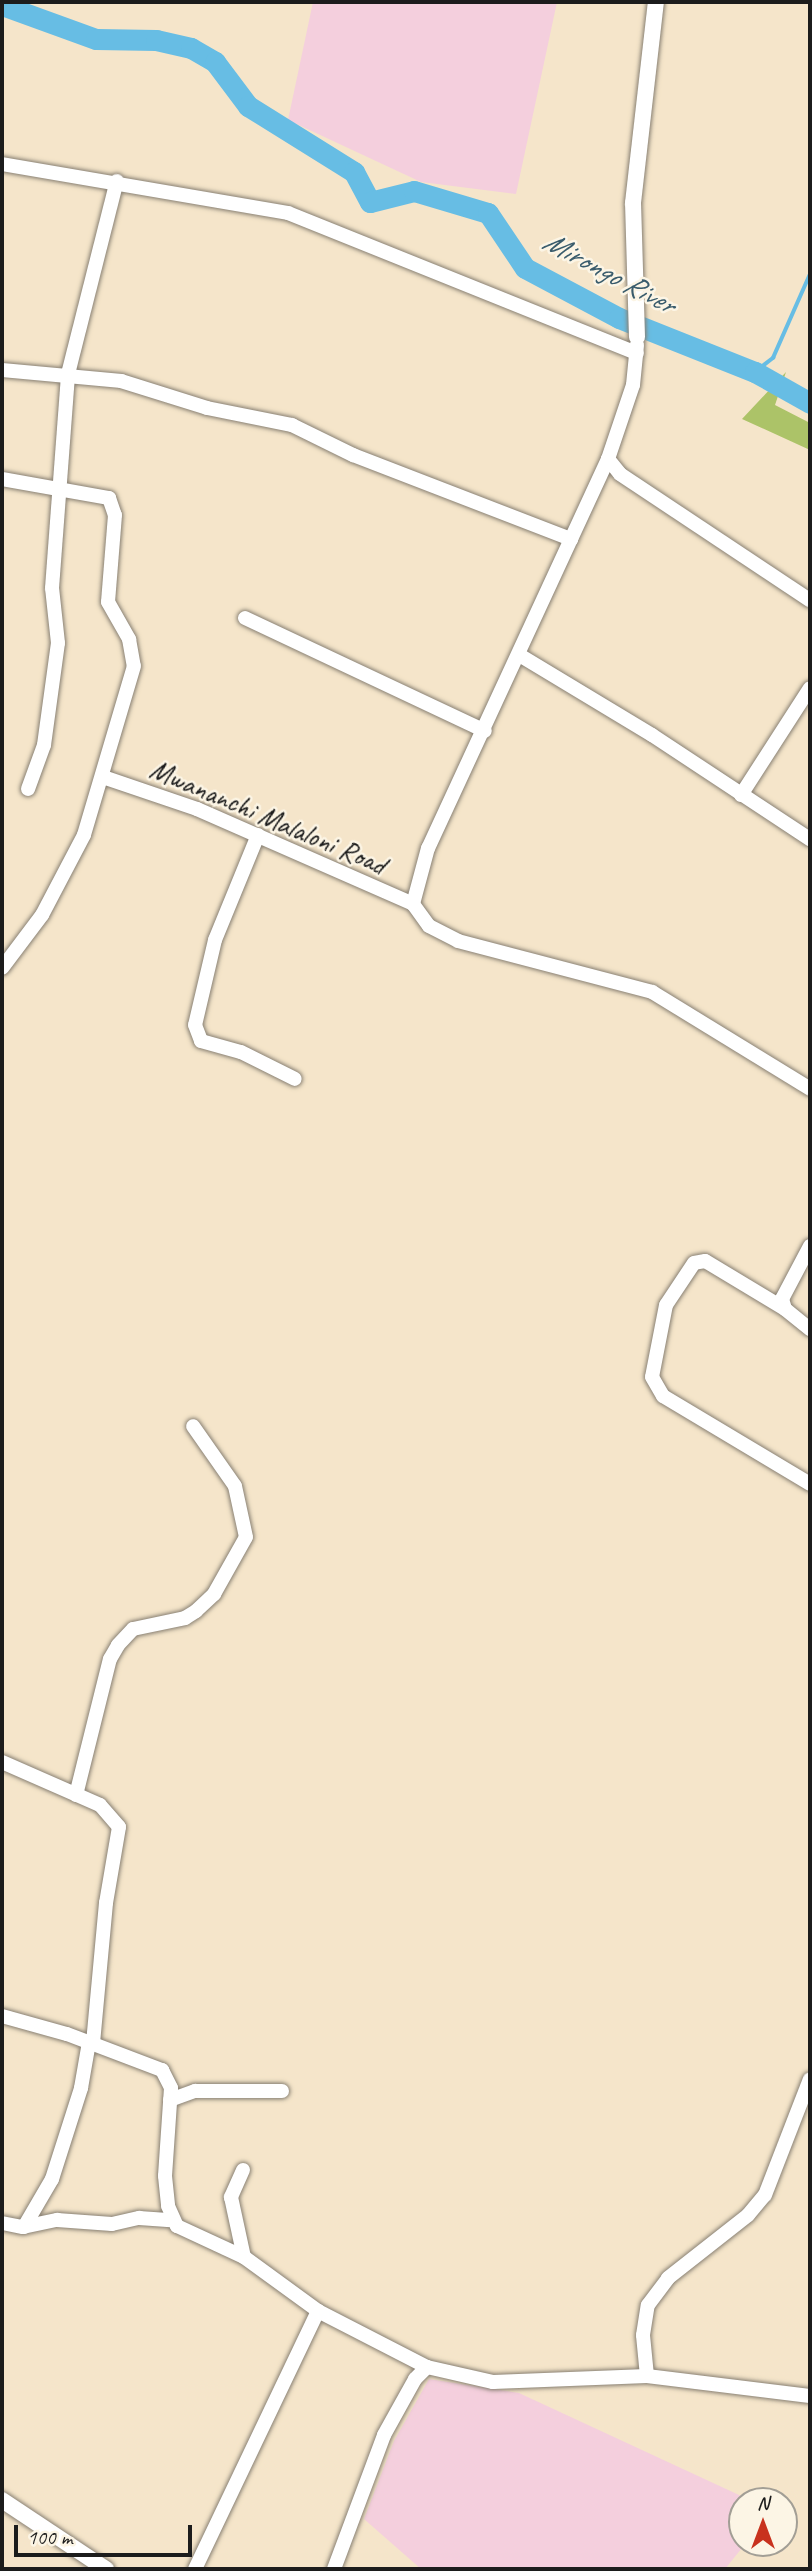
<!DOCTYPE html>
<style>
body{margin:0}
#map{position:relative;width:812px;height:2571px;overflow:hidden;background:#f5e5ca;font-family:Caveat,sans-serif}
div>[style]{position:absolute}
.built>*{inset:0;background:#f4cfdd}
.green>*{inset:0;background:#acc368}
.stream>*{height:3.5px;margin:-1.75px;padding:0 1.75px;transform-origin:1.75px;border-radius:1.75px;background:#67bde4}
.river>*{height:21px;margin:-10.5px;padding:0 10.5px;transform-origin:10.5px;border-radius:10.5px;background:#67bde4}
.roads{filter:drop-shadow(0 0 2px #888073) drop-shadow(0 0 2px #888073)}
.minor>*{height:14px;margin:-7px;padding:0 7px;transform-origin:7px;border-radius:7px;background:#fff}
.tertiary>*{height:16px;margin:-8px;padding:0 8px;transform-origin:8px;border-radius:8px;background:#fff}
span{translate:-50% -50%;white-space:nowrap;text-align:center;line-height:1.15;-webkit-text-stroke:5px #fcf5e5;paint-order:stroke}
.street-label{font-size:28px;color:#1c1c1c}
.water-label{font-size:30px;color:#3a5c6c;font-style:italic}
.frame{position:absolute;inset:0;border:4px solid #1c1c1c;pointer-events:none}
.north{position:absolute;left:728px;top:2487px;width:70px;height:70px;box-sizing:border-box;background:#fcf5e5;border:2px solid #a29e95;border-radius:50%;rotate:0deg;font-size:19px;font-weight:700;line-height:28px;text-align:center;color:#1c1c1c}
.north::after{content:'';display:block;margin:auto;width:24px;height:32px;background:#c8321e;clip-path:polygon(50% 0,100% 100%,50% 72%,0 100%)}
.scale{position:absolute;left:14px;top:2525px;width:178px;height:32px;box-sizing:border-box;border:4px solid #1c1c1c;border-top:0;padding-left:9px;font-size:21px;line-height:24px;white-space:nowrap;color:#1c1c1c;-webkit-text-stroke:5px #fcf5e5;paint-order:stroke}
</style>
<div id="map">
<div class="built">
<div style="clip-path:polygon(313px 2px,557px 2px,516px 194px,421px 182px,288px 120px)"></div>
<div style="clip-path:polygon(429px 2379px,519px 2393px,752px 2501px,742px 2501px,742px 2543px,746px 2543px,725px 2569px,421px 2569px,364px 2519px,394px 2441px)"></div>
</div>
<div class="green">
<div style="clip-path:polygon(786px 372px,775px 405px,810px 423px,810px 450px,742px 419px)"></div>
</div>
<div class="stream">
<div style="left:15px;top:10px;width:9px;rotate:-58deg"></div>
<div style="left:755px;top:372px;width:23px;rotate:-38deg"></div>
<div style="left:773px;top:358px;width:92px;rotate:-66.2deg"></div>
</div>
<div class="river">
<div style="left:2px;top:5px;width:100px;rotate:19.9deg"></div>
<div style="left:96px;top:39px;width:60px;rotate:1deg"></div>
<div style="left:156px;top:40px;width:36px;rotate:13deg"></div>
<div style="left:191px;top:48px;width:28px;rotate:30deg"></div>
<div style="left:215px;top:62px;width:55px;rotate:53.1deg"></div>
<div style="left:248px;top:106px;width:125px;rotate:31.9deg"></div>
<div style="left:354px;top:172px;width:34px;rotate:62deg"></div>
<div style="left:370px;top:202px;width:45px;rotate:-14deg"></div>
<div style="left:414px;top:191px;width:77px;rotate:16.6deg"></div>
<div style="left:488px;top:213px;width:66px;rotate:56.1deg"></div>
<div style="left:525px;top:268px;width:106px;rotate:28deg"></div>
<div style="left:619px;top:318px;width:146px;rotate:21.7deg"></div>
<div style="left:755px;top:372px;width:63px;rotate:29.4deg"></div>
</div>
<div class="roads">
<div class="minor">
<div style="left:2px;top:164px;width:290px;rotate:9.7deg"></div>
<div style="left:288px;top:213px;width:376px;rotate:21.9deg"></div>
<div style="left:637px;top:345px;width:40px;rotate:95.7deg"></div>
<div style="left:633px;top:385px;width:78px;rotate:108.7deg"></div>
<div style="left:608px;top:459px;width:19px;rotate:51deg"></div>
<div style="left:620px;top:474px;width:228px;rotate:33.6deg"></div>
<div style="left:2px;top:370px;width:120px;rotate:5.3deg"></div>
<div style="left:121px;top:381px;width:90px;rotate:17.4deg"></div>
<div style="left:207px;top:408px;width:87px;rotate:11.3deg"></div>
<div style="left:292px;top:425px;width:68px;rotate:26.2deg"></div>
<div style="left:353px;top:455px;width:234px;rotate:21.1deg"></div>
<div style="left:608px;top:459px;width:429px;rotate:114.8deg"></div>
<div style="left:428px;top:848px;width:58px;rotate:105deg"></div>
<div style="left:413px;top:904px;width:27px;rotate:54deg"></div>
<div style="left:429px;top:926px;width:33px;rotate:27deg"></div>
<div style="left:458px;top:941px;width:201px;rotate:14.7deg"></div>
<div style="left:652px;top:992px;width:185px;rotate:31.5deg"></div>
<div style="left:2px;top:479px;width:109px;rotate:10.1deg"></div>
<div style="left:109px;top:498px;width:18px;rotate:71deg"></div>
<div style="left:115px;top:515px;width:87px;rotate:94.6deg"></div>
<div style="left:108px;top:602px;width:43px;rotate:60.4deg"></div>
<div style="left:129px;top:639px;width:27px;rotate:80deg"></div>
<div style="left:134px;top:666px;width:176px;rotate:106.5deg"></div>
<div style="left:84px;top:835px;width:90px;rotate:117.7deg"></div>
<div style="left:42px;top:915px;width:66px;rotate:127deg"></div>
<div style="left:245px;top:618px;width:265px;rotate:25.2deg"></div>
<div style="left:521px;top:656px;width:153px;rotate:31.1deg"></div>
<div style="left:652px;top:735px;width:189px;rotate:33.4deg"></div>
<div style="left:103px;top:777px;width:99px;rotate:18.8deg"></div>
<div style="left:197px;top:809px;width:236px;rotate:23.7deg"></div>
<div style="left:28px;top:789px;width:47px;rotate:-70deg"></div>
<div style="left:44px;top:745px;width:103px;rotate:-82.2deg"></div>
<div style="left:58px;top:643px;width:55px;rotate:-96.2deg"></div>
<div style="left:52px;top:588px;width:215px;rotate:-85.7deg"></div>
<div style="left:68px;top:374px;width:199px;rotate:-75.8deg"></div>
<div style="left:741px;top:795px;width:127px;rotate:-57.2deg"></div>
<div style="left:258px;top:835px;width:113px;rotate:112.3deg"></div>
<div style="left:215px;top:940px;width:87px;rotate:103.2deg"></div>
<div style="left:195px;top:1025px;width:17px;rotate:69deg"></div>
<div style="left:201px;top:1041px;width:41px;rotate:15.4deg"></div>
<div style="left:241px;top:1052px;width:60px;rotate:26.6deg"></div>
<div style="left:810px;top:1246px;width:60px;rotate:117.8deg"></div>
<div style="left:782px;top:1299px;width:10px;rotate:73deg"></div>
<div style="left:785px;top:1309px;width:32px;rotate:39deg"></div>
<div style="left:785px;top:1309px;width:93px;rotate:-149deg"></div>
<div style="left:705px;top:1261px;width:11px;rotate:170deg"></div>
<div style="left:694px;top:1263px;width:50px;rotate:123.7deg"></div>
<div style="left:666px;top:1305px;width:73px;rotate:101deg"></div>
<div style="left:652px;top:1377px;width:22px;rotate:60deg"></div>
<div style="left:663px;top:1396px;width:171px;rotate:30.9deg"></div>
<div style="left:2px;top:1762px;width:107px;rotate:23.7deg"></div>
<div style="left:100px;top:1805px;width:29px;rotate:49deg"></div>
<div style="left:119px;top:1827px;width:77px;rotate:99.7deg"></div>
<div style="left:106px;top:1903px;width:141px;rotate:95.3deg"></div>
<div style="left:76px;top:1795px;width:140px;rotate:-76deg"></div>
<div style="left:110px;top:1659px;width:16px;rotate:-60deg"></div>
<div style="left:118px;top:1645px;width:22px;rotate:-47deg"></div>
<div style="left:133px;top:1629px;width:53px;rotate:-11.9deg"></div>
<div style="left:185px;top:1618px;width:13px;rotate:-32deg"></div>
<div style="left:196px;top:1611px;width:25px;rotate:-43deg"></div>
<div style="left:214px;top:1594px;width:65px;rotate:-60.7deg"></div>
<div style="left:246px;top:1537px;width:52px;rotate:-102.2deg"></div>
<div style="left:235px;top:1486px;width:73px;rotate:-125deg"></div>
<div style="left:2px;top:2016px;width:67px;rotate:15.5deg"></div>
<div style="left:67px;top:2034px;width:102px;rotate:20.8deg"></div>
<div style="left:162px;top:2070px;width:20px;rotate:63deg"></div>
<div style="left:171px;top:2088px;width:88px;rotate:93.9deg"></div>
<div style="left:165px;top:2176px;width:30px;rotate:84deg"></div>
<div style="left:168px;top:2206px;width:22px;rotate:66deg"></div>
<div style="left:177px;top:2226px;width:74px;rotate:24.8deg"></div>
<div style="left:244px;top:2257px;width:92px;rotate:36.1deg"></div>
<div style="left:318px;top:2311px;width:123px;rotate:27.2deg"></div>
<div style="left:170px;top:2100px;width:27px;rotate:-20deg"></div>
<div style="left:195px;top:2091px;width:87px"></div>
<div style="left:243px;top:2170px;width:30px;rotate:114deg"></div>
<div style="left:231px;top:2197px;width:61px;rotate:77.8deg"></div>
<div style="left:2px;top:2223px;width:21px;rotate:11deg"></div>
<div style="left:23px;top:2227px;width:35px;rotate:-12deg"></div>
<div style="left:57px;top:2220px;width:55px;rotate:4.2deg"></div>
<div style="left:112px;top:2224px;width:28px;rotate:-13deg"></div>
<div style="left:139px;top:2218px;width:32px;rotate:4deg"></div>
<div style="left:24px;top:2227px;width:56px;rotate:-59.7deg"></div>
<div style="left:52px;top:2179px;width:96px;rotate:-72.3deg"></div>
<div style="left:81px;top:2088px;width:47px;rotate:-80.1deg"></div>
<div style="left:647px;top:2376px;width:41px;rotate:-95.6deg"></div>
<div style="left:643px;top:2335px;width:30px;rotate:-81deg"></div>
<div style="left:648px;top:2305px;width:34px;rotate:-53deg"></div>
<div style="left:668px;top:2278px;width:102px;rotate:-38.2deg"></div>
<div style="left:748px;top:2215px;width:26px;rotate:-50deg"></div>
<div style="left:765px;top:2195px;width:124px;rotate:-68.8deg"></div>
<div style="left:195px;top:2569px;width:286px;rotate:-64.5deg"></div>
<div style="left:334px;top:2569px;width:143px;rotate:-69.5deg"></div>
<div style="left:384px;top:2435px;width:64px;rotate:-61deg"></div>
<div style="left:415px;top:2379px;width:17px;rotate:-45deg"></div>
<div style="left:427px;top:2367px;width:68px;rotate:12.8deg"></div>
<div style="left:493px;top:2382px;width:154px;rotate:-2.2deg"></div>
<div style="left:647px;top:2376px;width:164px;rotate:7deg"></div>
</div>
<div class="tertiary">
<div style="left:637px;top:337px;width:134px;rotate:-91.7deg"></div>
<div style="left:633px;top:203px;width:202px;rotate:-83.5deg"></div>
<div style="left:2px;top:2500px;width:125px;rotate:33.6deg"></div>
</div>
</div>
<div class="street-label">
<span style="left:268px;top:817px;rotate:23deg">Mwananchi Malaloni Road</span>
</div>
<div class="water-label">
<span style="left:609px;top:272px;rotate:28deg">Mirongo River</span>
</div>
<div class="frame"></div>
<div class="north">N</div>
<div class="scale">100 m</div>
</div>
